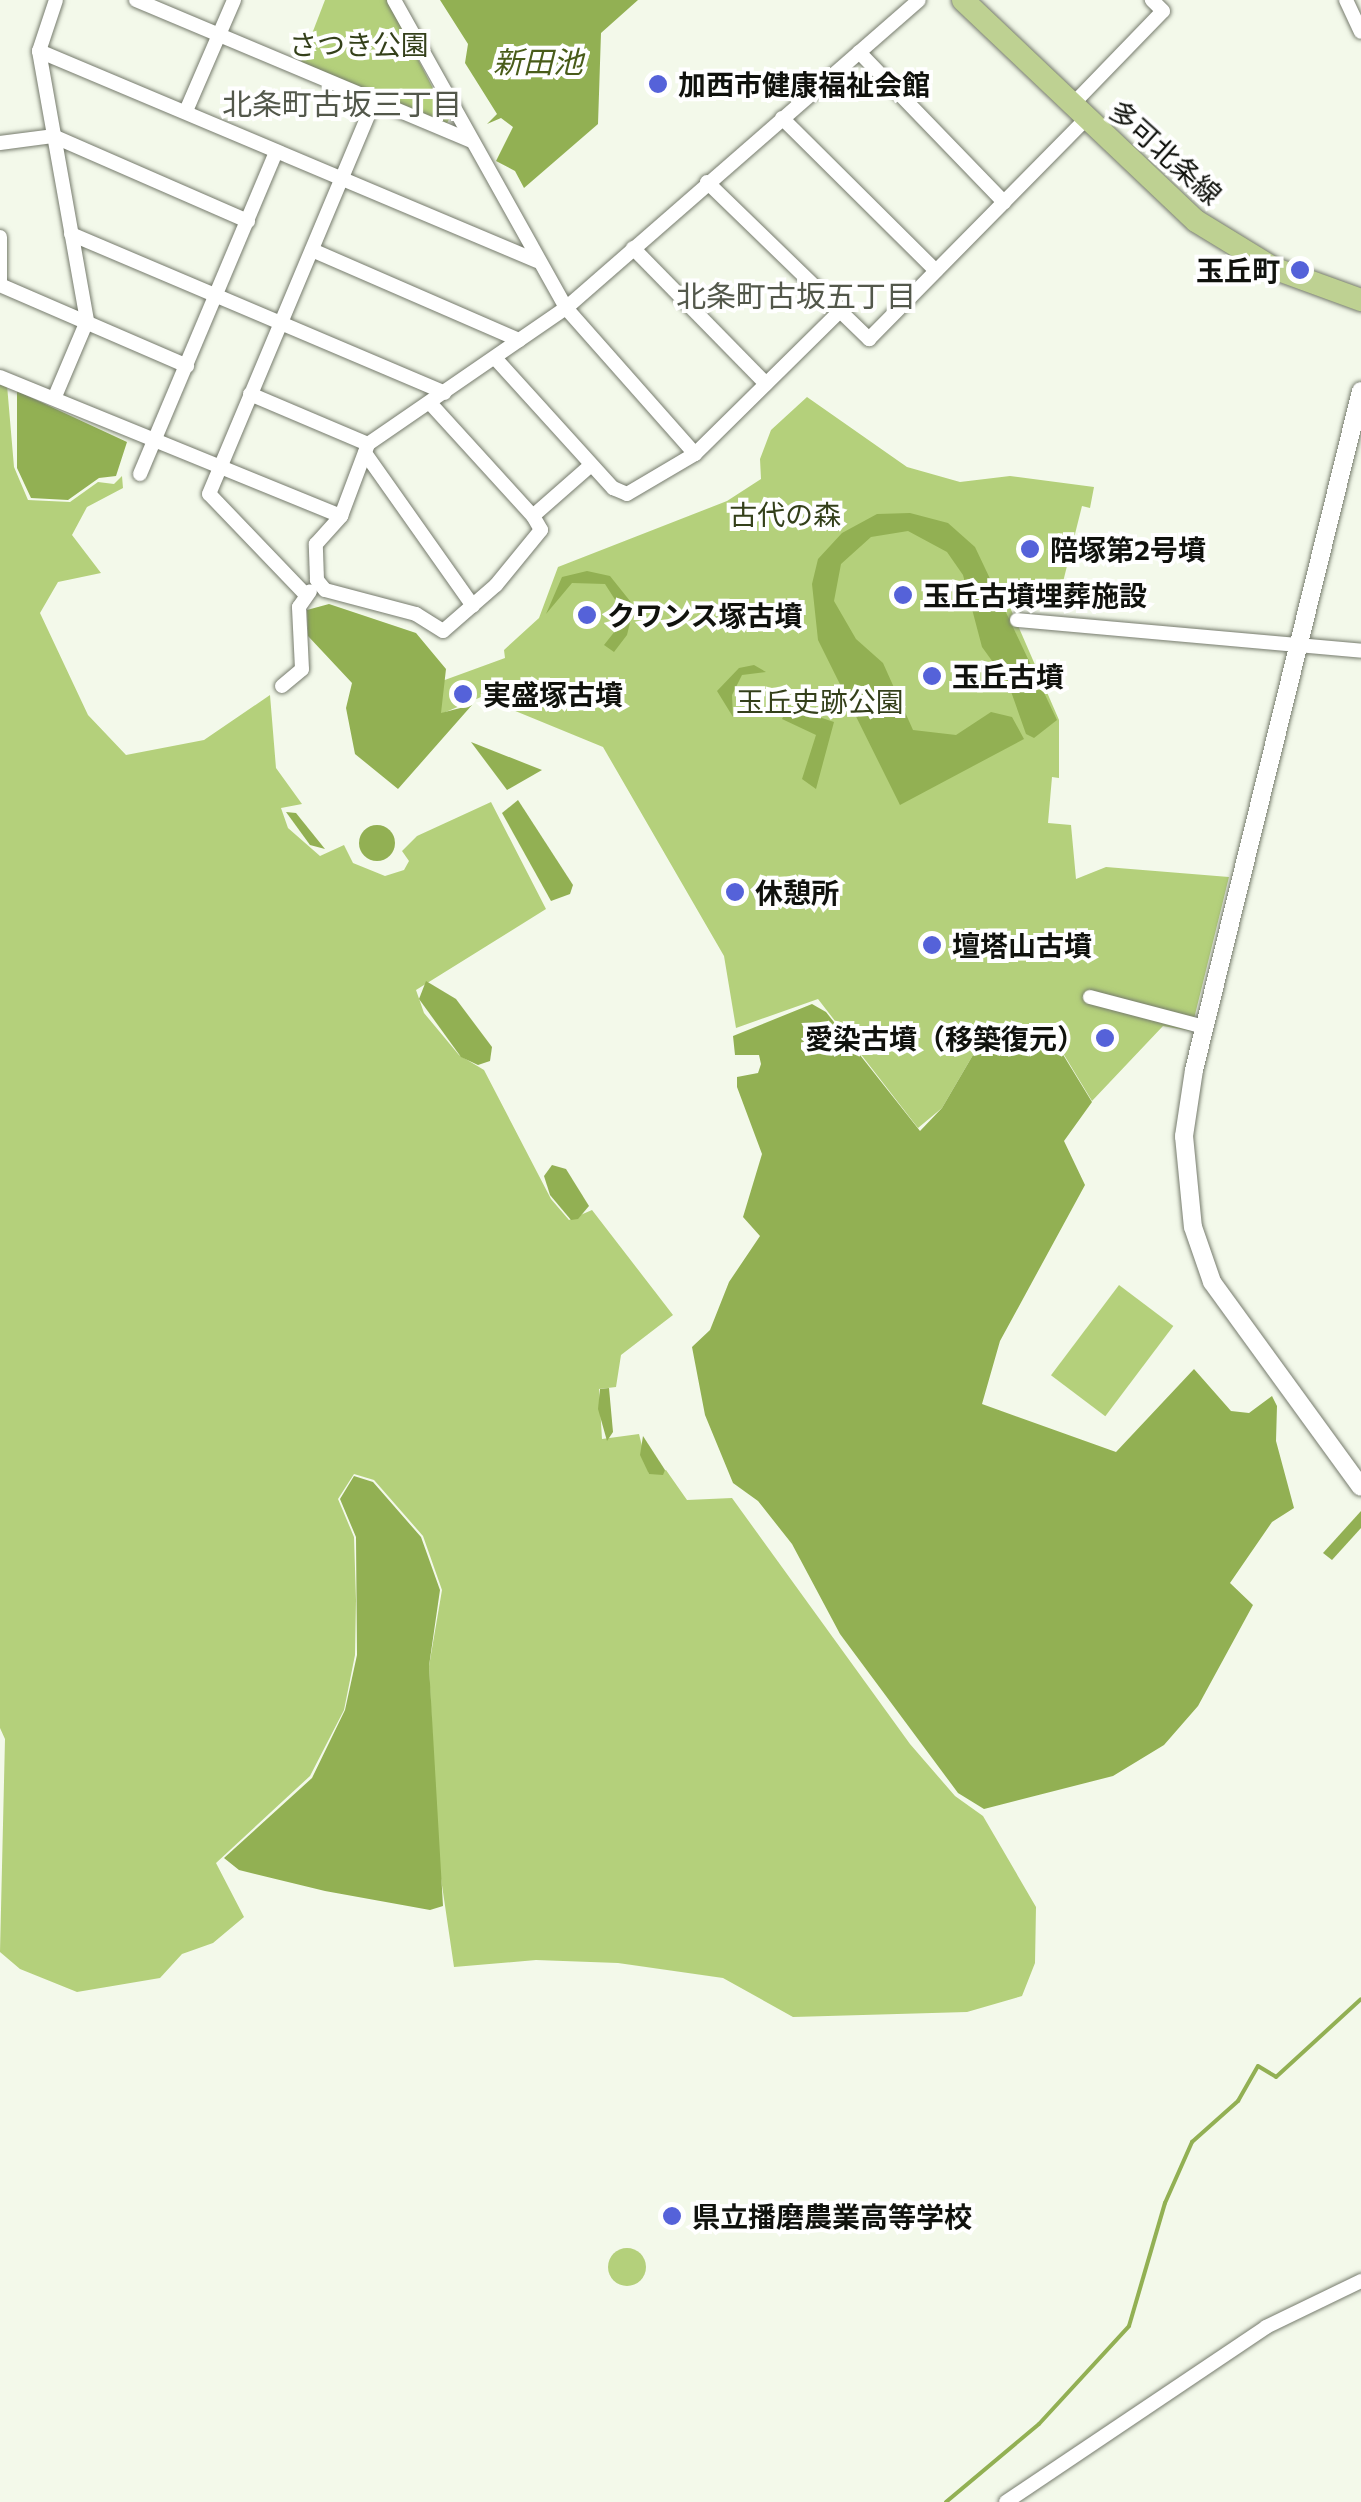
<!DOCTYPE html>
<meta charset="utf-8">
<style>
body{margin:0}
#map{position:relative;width:1361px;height:2502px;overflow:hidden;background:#f3f9ea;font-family:Commissioner,"Noto Sans JP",sans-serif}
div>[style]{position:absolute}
.green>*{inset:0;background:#b4d07b;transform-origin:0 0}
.round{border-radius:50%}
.water>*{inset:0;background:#92b053}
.stream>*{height:4px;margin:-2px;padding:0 2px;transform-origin:2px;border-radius:2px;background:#92b053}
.roads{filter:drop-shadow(0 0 2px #767b6d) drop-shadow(0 0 2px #767b6d)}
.minor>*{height:14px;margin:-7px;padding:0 7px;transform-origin:7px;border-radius:7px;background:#fff}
.tertiary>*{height:18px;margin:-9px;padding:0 9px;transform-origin:9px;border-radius:9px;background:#fff}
.primary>*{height:22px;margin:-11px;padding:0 11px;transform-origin:11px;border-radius:11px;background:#bed192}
.dots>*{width:28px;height:28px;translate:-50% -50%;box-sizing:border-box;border:5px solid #fff;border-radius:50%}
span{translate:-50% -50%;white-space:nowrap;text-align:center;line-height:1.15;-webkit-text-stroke:8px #fff;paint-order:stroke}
.park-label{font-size:28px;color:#34401a}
.poi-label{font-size:28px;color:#10120d;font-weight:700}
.left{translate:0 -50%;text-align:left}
.right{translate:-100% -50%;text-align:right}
.street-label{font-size:28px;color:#10120d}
.water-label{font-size:30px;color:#495c1a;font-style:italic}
.neighbourhood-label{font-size:30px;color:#53584b}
</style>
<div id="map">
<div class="green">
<div style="clip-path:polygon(325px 0,387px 0,449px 119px,445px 128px,300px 65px)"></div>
<div style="clip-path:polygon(0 385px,7px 385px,14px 467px,28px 500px,70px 502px,98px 482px,114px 484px,122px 476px,123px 488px,87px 507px,72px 535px,101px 573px,58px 582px,40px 613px,88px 715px,126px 755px,204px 740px,270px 695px,276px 768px,302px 804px,281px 808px,288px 828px,320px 856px,344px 845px,353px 863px,385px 876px,404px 870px,409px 861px,402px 851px,417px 836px,491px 802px,546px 909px,416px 990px,424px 1013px,459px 1055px,484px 1070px,551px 1199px,569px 1220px,592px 1210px,673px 1315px,621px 1355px,616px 1387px,599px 1389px,602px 1439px,639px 1434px,649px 1474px,666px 1470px,687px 1500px,732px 1498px,910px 1744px,955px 1796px,983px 1816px,1036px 1907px,1035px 1963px,1022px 1996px,967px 2012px,793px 2017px,723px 1978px,618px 1963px,536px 1960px,454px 1967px,438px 1858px,429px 1666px,442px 1590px,423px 1536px,374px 1480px,354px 1474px,338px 1499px,354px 1537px,356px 1600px,355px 1655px,344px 1710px,310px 1776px,216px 1863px,244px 1917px,213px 1943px,182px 1954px,160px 1978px,77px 1992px,20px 1969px,0 1952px,5px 1739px,0 1728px)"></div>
<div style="clip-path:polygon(807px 397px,907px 467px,960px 482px,1010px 476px,1094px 487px,1090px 508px,1082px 506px,1056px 610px,1009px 605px,1059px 720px,1059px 778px,1052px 777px,1048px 823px,1071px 825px,1076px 879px,1106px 867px,1229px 877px,1191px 1031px,1163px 1026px,1092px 1101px,1052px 1035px,1034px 1041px,987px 1031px,942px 1108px,918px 1128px,818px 999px,736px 1028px,724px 956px,603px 747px,481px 697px,441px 714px,437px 708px,442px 681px,505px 658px,504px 650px,539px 618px,558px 567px,727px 501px,761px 479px,760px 459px,771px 430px)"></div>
<div style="left:1119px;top:1285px;width:68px;height:113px;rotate:37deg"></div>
<div class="round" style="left:608px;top:2248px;width:38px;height:38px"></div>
</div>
<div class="water">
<div style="clip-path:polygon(440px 0,638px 0,601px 33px,598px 124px,524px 188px,515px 171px,496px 161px,513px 127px,501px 118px,487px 124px,497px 114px,465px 63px,468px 44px)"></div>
<div style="clip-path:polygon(17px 391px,127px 442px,116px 476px,99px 478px,68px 500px,31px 498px,17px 468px)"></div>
<div style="clip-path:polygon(910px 513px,948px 523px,975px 547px,1057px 720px,1034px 738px,1026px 734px,1008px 683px,982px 647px,963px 575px,947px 552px,908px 531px,871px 537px,841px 564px,834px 601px,856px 639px,883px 663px,913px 730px,956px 735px,991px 712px,1012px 717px,1024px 739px,900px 805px,818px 640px,812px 584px,818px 559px,842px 533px,877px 514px)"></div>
<div style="clip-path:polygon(587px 571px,610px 576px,634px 606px,627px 635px,614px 652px,604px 645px,619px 626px,621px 609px,605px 584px,572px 583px,546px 614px,562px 577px)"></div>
<div style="clip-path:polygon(329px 604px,416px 633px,446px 669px,441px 713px,472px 705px,398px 789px,355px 754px,346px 708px,352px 683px,308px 636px,307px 610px)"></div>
<div style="clip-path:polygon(754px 665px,766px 672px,742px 675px,732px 695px,733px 717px,717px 691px,739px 668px)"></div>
<div style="clip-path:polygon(801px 711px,834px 722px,816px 789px,802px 779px,816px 735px,782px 719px,785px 713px)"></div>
<div style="clip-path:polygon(471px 742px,542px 770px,507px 790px)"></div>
<div style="clip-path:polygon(518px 800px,573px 885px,570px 894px,551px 901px,502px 813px)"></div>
<div style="clip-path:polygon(286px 812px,296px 813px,325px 849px,310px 845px)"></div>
<div class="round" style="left:359px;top:825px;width:36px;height:36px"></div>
<div style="clip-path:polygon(426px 981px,456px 999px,492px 1047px,490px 1061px,478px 1065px,461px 1057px,419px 999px)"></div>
<div style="clip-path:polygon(812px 1004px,826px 1012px,920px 1131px,942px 1108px,987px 1031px,1034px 1041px,1051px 1035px,1092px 1102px,1064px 1141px,1085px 1185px,1000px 1341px,982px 1404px,1116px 1452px,1194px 1369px,1231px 1411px,1249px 1413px,1272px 1396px,1277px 1406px,1276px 1441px,1294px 1508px,1272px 1522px,1230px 1583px,1253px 1605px,1198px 1706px,1164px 1745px,1113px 1776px,984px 1809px,958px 1793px,840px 1634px,792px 1544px,758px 1501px,733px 1483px,705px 1415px,692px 1347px,710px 1330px,729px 1282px,760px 1236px,743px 1217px,762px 1154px,737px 1087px,737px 1077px,758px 1073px,761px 1064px,759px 1055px,735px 1055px,733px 1036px)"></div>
<div style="clip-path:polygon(552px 1165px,566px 1169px,589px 1206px,578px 1219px,571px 1220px,550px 1195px,544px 1176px)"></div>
<div style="clip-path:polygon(609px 1388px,613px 1432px,607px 1441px,598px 1409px,600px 1389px)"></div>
<div style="clip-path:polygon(643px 1436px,665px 1470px,663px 1475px,649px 1474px,640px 1455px)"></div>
<div style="clip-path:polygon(354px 1476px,373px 1482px,421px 1537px,440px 1590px,429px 1666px,443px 1906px,430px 1910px,325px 1891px,239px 1870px,224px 1858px,312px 1778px,345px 1710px,357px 1655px,356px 1537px,340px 1499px)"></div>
<div style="clip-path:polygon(1361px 1511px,1361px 1528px,1332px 1560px,1323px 1553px)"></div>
</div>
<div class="stream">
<div style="left:946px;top:2502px;width:121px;rotate:-40deg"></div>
<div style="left:1039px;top:2424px;width:133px;rotate:-47.4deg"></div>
<div style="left:1129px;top:2326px;width:128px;rotate:-73.7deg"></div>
<div style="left:1165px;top:2203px;width:67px;rotate:-66.1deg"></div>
<div style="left:1192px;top:2142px;width:62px;rotate:-41.7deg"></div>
<div style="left:1238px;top:2101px;width:40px;rotate:-60.3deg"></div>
<div style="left:1258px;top:2066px;width:21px;rotate:31deg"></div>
<div style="left:1276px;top:2077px;width:115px;rotate:-42.5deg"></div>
</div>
<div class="roads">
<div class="minor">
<div style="left:56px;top:0;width:54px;rotate:108.4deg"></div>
<div style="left:39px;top:51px;width:274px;rotate:79.9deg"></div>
<div style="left:87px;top:321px;width:79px;rotate:113deg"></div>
<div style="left:136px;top:0;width:363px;rotate:22.8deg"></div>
<div style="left:394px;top:0;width:353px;rotate:60.8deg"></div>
<div style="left:566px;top:308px;width:195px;rotate:48.5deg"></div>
<div style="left:695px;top:454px;width:201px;rotate:-44.6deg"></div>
<div style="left:1346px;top:0;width:35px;rotate:65deg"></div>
<div style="left:39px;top:51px;width:540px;rotate:22.86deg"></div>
<div style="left:859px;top:52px;width:209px;rotate:46deg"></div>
<div style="left:1071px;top:106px;width:132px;rotate:-45.9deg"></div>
<div style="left:1163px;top:11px;width:16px;rotate:-135deg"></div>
<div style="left:186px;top:111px;width:121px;rotate:-66.6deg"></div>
<div style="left:782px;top:118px;width:217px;rotate:44.8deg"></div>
<div style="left:0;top:143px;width:53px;rotate:-7.5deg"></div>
<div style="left:53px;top:136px;width:213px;rotate:23.6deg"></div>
<div style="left:707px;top:182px;width:226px;rotate:44.1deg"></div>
<div style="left:869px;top:339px;width:308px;rotate:-45.4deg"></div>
<div style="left:71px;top:234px;width:406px;rotate:23deg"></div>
<div style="left:0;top:237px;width:47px;rotate:90deg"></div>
<div style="left:633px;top:248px;width:190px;rotate:45.6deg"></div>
<div style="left:312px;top:250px;width:226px;rotate:23.5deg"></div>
<div style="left:0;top:285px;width:204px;rotate:23.4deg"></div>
<div style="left:495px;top:358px;width:176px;rotate:47.8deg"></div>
<div style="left:613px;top:488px;width:15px;rotate:23deg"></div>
<div style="left:627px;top:494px;width:79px;rotate:-30.5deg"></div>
<div style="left:0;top:377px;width:368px;rotate:22.2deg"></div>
<div style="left:250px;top:394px;width:128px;rotate:23deg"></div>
<div style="left:430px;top:403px;width:153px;rotate:47.7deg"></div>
<div style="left:365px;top:453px;width:187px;rotate:54.8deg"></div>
<div style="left:591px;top:465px;width:77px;rotate:138.7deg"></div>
<div style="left:533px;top:516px;width:16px;rotate:60deg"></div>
<div style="left:541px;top:530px;width:71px;rotate:129.3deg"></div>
<div style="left:496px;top:585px;width:70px;rotate:139deg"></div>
<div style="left:443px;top:631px;width:32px;rotate:-148deg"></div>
<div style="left:416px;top:614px;width:94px;rotate:-165.2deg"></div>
<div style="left:325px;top:590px;width:13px;rotate:-129deg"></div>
<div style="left:317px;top:580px;width:36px;rotate:-92deg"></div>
<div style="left:316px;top:544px;width:38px;rotate:-48deg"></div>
<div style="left:341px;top:516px;width:77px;rotate:-69.4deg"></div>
<div style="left:368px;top:444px;width:240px;rotate:-34.5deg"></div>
<div style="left:566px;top:308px;width:468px;rotate:-41.1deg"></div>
<div style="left:140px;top:474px;width:350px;rotate:-67.1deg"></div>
<div style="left:306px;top:595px;width:140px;rotate:-133.8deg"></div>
<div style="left:209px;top:494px;width:424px;rotate:-67.2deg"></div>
<div style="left:1017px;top:620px;width:345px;rotate:5.1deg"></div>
<div style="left:282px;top:686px;width:26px;rotate:-40deg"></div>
<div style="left:302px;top:669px;width:62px;rotate:-92.8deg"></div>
<div style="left:299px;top:607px;width:19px;rotate:-55deg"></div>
<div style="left:1090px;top:997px;width:118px;rotate:14.7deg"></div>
<div style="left:1006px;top:2502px;width:313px;rotate:-33.9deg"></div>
<div style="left:1266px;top:2327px;width:106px;rotate:-25.8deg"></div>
</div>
<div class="tertiary">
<div style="left:1361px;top:391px;width:699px;rotate:103.82deg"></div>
<div style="left:1194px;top:1070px;width:67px;rotate:98.6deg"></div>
<div style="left:1184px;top:1136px;width:91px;rotate:84.4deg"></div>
<div style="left:1193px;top:1227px;width:58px;rotate:70.9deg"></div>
<div style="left:1212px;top:1282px;width:253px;rotate:54deg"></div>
</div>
<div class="primary">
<div style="left:963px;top:0;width:321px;rotate:43.5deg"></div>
<div style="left:1196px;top:221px;width:90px;rotate:31.4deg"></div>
<div style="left:1273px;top:268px;width:94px;rotate:20deg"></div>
</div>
</div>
<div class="dots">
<div style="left:658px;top:84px;background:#5562d9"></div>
<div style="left:1300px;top:270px;background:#5562d9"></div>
<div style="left:1030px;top:549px;background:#5562d9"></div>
<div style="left:903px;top:595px;background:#5562d9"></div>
<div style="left:587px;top:615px;background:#5562d9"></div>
<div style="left:932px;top:676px;background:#5562d9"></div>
<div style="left:463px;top:694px;background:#5562d9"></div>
<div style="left:735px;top:892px;background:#5562d9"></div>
<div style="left:932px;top:945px;background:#5562d9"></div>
<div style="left:1105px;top:1038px;background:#5562d9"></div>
<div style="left:672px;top:2216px;background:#5562d9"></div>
</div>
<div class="park-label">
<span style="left:359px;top:44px">さつき公園</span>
<span style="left:785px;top:514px">古代の森</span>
<span style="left:820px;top:701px">玉丘史跡公園</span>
</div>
<div class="poi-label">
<span class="left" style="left:678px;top:84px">加西市健康福祉会館</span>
<span class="right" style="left:1280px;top:270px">玉丘町</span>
<span class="left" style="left:1050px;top:549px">陪塚第2号墳</span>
<span class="left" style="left:923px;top:595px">玉丘古墳埋葬施設</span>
<span class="left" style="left:607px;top:615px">クワンス塚古墳</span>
<span class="left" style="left:952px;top:676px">玉丘古墳</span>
<span class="left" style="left:483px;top:694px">実盛塚古墳</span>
<span class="left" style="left:755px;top:892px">休憩所</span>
<span class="left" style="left:952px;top:945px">壇塔山古墳</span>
<span class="right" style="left:1085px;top:1038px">愛染古墳（移築復元）</span>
<span class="left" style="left:692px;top:2216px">県立播磨農業高等学校</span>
</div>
<div class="street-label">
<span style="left:1166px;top:152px;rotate:42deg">多可北条線</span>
</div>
<div class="water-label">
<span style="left:538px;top:61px">新田池</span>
</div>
<div class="neighbourhood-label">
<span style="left:342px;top:103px">北条町古坂三丁目</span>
<span style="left:796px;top:295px">北条町古坂五丁目</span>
</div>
</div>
